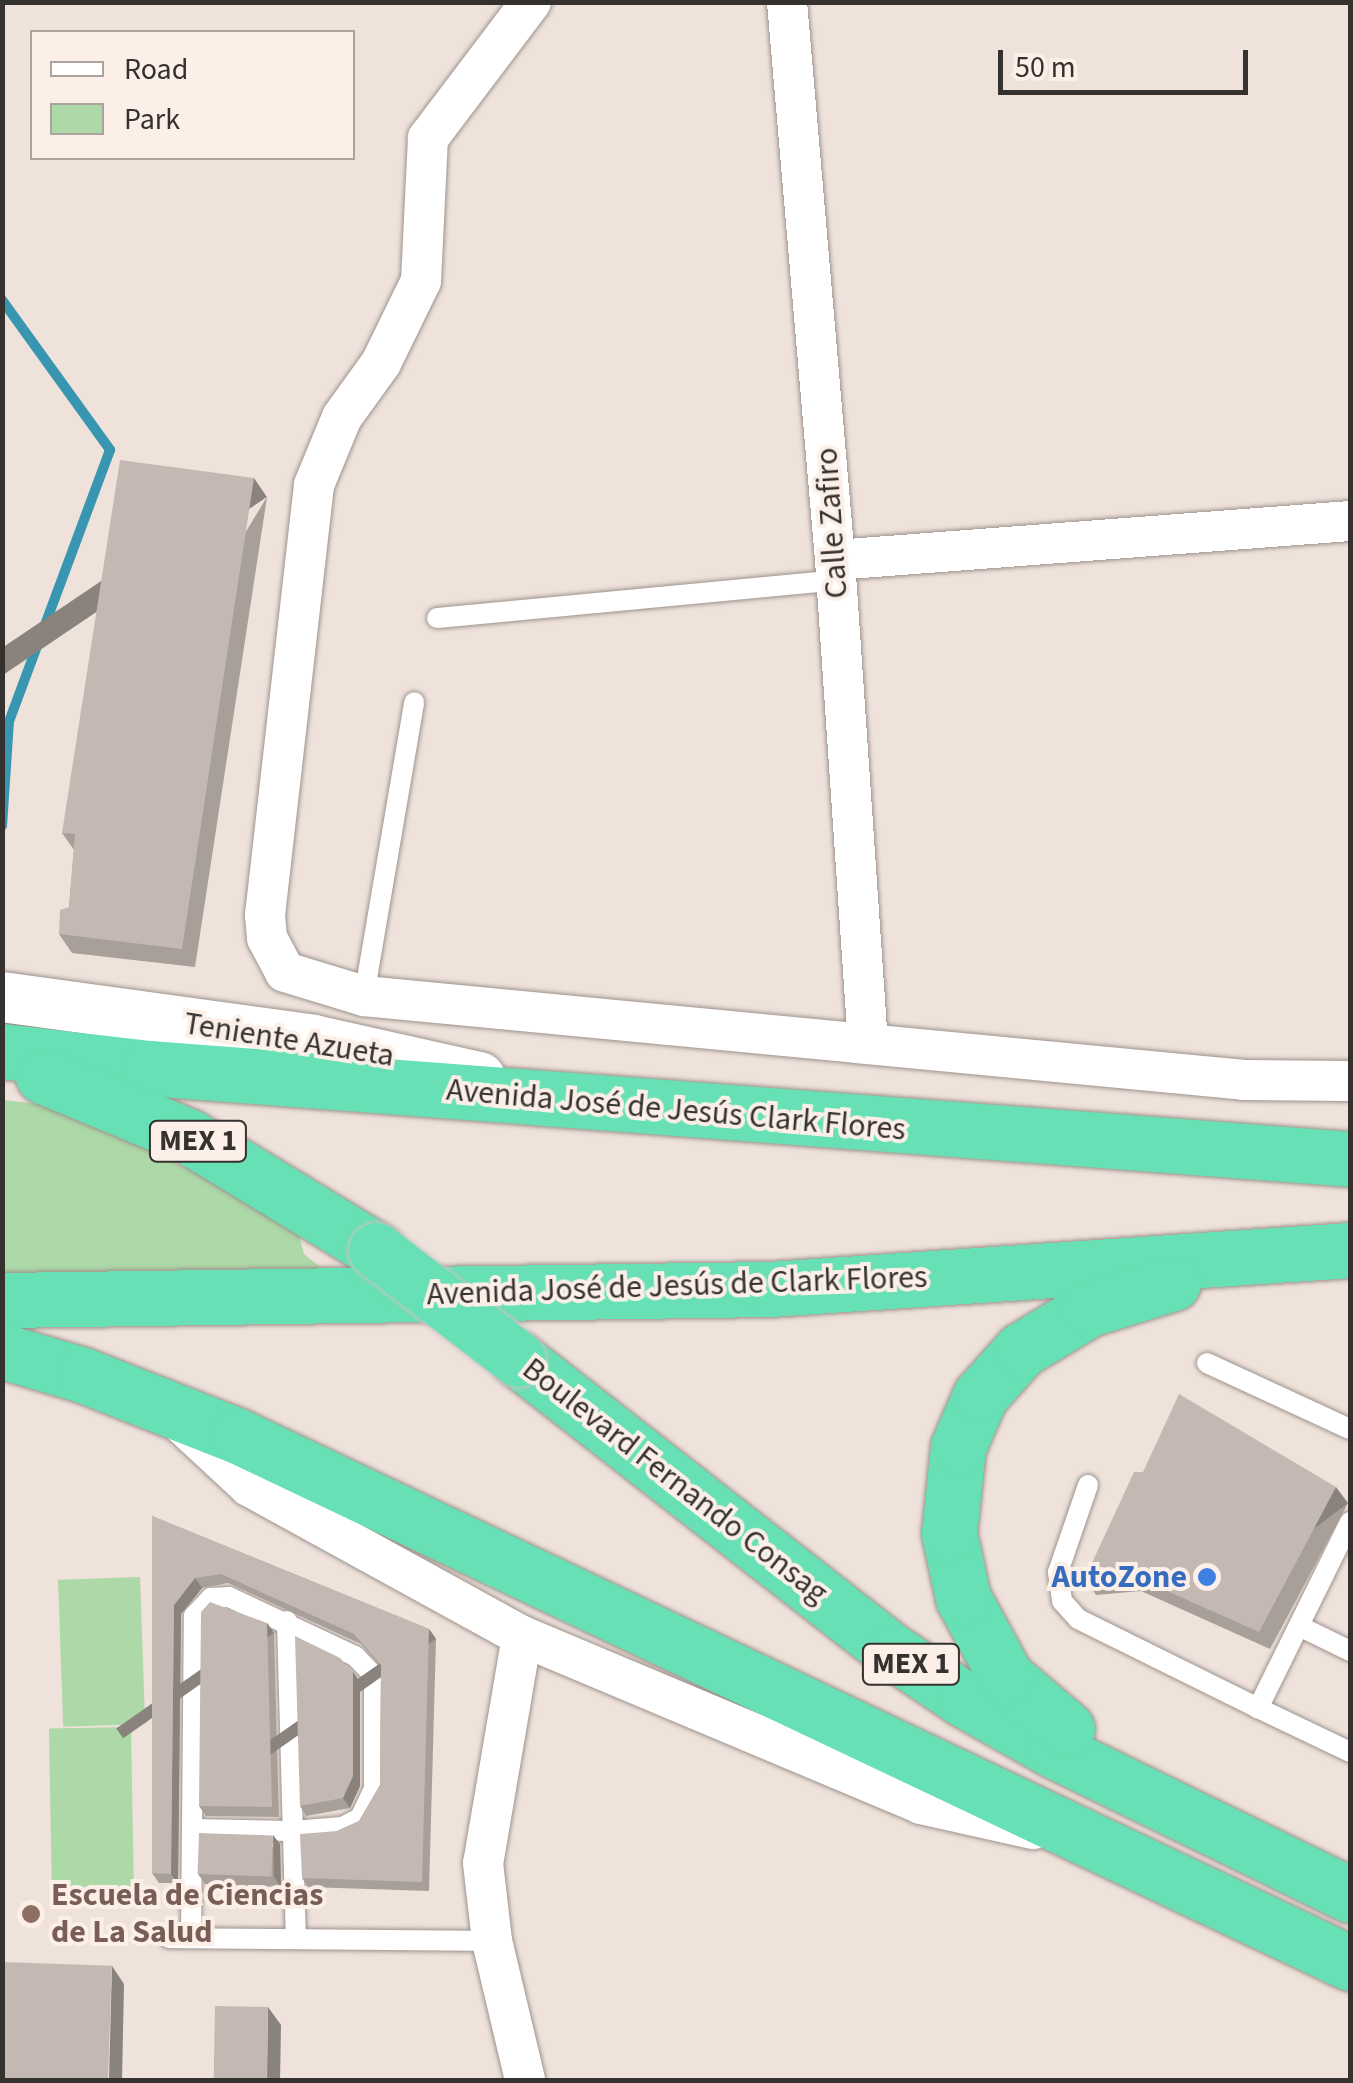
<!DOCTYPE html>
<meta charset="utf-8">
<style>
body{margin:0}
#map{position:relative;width:1353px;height:2083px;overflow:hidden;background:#eee2db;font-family:"Source Sans 3",sans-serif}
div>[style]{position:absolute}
.green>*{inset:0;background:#add8a8;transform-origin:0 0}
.stream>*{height:10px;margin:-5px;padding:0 5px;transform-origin:5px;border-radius:5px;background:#3996b0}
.roads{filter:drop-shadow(0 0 2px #9e938c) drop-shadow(0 0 2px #9e938c)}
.service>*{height:20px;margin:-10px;padding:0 10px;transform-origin:10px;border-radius:10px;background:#fff}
.minor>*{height:40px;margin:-20px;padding:0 20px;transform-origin:20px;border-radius:20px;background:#fff}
.tertiary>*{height:50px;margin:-25px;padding:0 25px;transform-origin:25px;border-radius:25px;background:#fff}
.trunk>*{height:55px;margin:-27.5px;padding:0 27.5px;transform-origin:27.5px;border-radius:27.5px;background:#66e0b4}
.bridges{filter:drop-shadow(0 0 2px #c6c5c4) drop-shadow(0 0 2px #c6c5c4)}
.trunk-bridge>*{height:55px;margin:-27.5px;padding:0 27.5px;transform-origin:27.5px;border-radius:27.5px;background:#66e0b4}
.wall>*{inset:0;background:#a99f99}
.shaded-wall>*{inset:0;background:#89827d;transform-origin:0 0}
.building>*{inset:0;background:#c4b9b2;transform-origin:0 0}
.dots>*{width:28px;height:28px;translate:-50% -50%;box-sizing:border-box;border:5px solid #fbefe8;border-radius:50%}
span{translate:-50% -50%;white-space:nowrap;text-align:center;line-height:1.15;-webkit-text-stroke:8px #fbefe8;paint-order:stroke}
.shield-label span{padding:2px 8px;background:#fbefe8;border:2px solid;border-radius:8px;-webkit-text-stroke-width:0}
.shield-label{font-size:30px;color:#35312e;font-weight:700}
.street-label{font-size:32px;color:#35312e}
.shop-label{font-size:32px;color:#366cbe;font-weight:700}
.right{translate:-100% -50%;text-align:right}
.education-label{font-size:32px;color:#785e54;font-weight:700}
.left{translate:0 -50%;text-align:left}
.frame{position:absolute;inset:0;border:5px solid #35312e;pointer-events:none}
.legend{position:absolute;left:30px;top:30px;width:325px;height:130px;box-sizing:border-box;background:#fbefe8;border:2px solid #aca39e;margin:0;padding:12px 18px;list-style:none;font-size:30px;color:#35312e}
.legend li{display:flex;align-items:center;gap:20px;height:50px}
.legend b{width:50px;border:2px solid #aca39e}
.scale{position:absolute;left:998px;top:50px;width:250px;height:45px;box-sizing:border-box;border:5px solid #35312e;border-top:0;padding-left:12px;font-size:30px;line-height:35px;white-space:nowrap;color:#35312e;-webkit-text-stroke:8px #fbefe8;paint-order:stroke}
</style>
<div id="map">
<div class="green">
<div style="clip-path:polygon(3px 1100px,57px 1106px,328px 1236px,298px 1232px,304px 1254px,337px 1281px,3px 1275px)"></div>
<div style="left:140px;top:1577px;width:147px;height:82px;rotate:88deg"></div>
<div style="left:131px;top:1727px;width:176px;height:82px;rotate:89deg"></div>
</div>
<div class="stream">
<div style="left:2px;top:300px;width:185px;rotate:54.2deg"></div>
<div style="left:110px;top:450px;width:289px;rotate:110.4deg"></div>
<div style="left:9px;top:721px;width:105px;rotate:93.8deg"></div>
</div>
<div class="roads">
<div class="service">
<div style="left:437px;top:618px;width:402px;rotate:-5.4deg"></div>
<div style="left:364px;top:996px;width:298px;rotate:-80.3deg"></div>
<div style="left:1207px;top:1363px;width:157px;rotate:24.8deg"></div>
<div style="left:1088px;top:1485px;width:92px;rotate:109deg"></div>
<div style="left:1058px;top:1572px;width:29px;rotate:82deg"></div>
<div style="left:1062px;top:1601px;width:24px;rotate:48deg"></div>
<div style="left:1078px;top:1619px;width:201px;rotate:26.3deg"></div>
<div style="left:1350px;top:1522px;width:208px;rotate:116.3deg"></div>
<div style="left:1258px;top:1708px;width:102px;rotate:25.6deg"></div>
<div style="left:229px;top:1597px;width:139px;rotate:25.1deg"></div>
<div style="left:355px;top:1656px;width:28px;rotate:46deg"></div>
<div style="left:374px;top:1676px;width:113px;rotate:90deg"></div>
<div style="left:374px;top:1789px;width:32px;rotate:116deg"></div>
<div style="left:360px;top:1818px;width:20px;rotate:153deg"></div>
<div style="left:342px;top:1827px;width:49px;rotate:175.3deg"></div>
<div style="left:293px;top:1831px;width:101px;rotate:-178.9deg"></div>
<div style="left:192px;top:1829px;width:213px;rotate:-89.5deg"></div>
<div style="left:194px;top:1616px;width:25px;rotate:-47deg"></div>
<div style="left:211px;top:1598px;width:18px;rotate:-3deg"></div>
<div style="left:287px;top:1621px;width:317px;rotate:88.4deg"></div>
<div style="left:1299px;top:1626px;width:57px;rotate:26.1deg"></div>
<div style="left:169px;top:1938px;width:323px;rotate:0.5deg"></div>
<div style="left:191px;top:1938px;width:109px;rotate:-89.5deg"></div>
</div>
<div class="minor">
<div style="left:531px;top:2px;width:171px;rotate:127.1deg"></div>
<div style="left:428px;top:138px;width:143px;rotate:92.8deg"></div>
<div style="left:421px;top:281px;width:91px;rotate:116deg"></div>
<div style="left:381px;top:363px;width:67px;rotate:125.8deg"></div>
<div style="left:342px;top:417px;width:74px;rotate:112.4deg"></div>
<div style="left:314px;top:485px;width:433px;rotate:96.5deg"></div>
<div style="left:265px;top:915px;width:23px;rotate:85deg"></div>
<div style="left:267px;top:938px;width:38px;rotate:62deg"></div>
<div style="left:285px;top:972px;width:83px;rotate:16.9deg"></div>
<div style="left:364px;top:996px;width:884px;rotate:5.45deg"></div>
<div style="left:1244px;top:1080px;width:106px;rotate:0.5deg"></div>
<div style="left:787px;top:2px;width:560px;rotate:85.08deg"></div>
<div style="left:835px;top:560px;width:484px;rotate:86.1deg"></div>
<div style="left:835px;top:560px;width:516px;rotate:-4.33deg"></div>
<div style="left:181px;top:1423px;width:93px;rotate:42.8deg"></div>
<div style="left:249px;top:1486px;width:311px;rotate:28.8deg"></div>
<div style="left:522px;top:1636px;width:433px;rotate:22.8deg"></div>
<div style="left:921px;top:1804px;width:115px;rotate:12.6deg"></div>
<div style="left:522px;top:1636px;width:230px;rotate:99.7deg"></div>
<div style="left:483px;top:1863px;width:79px;rotate:83.4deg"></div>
<div style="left:492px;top:1941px;width:143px;rotate:76.6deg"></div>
</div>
<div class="tertiary">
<div style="left:2px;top:997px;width:315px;rotate:7.8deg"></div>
<div style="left:314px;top:1040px;width:170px;rotate:12.6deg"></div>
</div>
<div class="trunk">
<div style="left:2px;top:1051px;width:148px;rotate:6.6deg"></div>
<div style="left:149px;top:1068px;width:1204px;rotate:4.33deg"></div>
<div style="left:43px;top:1076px;width:159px;rotate:22.5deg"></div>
<div style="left:190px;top:1137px;width:218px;rotate:31.3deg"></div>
<div style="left:2px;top:1300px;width:768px;rotate:-0.82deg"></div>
<div style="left:770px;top:1289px;width:581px;rotate:-3.85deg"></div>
<div style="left:2px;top:1351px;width:84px;rotate:16.5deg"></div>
<div style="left:83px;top:1375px;width:167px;rotate:21.5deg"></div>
<div style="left:238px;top:1436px;width:1231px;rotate:25.36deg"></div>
<div style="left:518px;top:1359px;width:474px;rotate:38deg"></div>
<div style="left:892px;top:1651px;width:88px;rotate:33.9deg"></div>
<div style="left:965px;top:1700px;width:103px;rotate:29.5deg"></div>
<div style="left:1055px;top:1751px;width:328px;rotate:26deg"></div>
<div style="left:1067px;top:1729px;width:80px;rotate:-139.6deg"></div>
<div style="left:1006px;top:1677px;width:90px;rotate:-118.6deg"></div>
<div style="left:963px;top:1598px;width:66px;rotate:-102.2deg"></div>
<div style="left:949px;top:1533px;width:86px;rotate:-84deg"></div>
<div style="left:958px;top:1447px;width:56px;rotate:-66.7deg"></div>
<div style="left:980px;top:1396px;width:62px;rotate:-48.3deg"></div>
<div style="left:1021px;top:1350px;width:79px;rotate:-31.1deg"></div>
<div style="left:1089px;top:1309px;width:88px;rotate:-17.2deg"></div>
</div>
</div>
<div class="bridges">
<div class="trunk-bridge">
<div style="left:376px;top:1250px;width:179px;rotate:37.5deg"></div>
</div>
</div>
<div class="wall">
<div style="clip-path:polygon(267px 497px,195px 967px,72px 953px,59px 934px,69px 907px,74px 850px,62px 833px)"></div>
<div style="clip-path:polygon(1348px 1503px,1270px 1649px,1141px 1591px,1096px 1595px,1085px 1578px)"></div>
<div style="clip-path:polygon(152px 1516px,429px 1629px,436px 1639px,429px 1891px,308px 1887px,302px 1878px,337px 1831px,359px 1821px,380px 1785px,381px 1667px,361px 1644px,228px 1583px,202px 1588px,181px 1614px,178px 1883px,159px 1883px,152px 1873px)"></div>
<div style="clip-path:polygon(267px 1623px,274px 1633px,279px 1817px,206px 1816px,199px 1806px)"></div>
<div style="clip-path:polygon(353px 1672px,360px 1682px,360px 1786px,350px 1808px,306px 1816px,300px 1806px)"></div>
<div style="clip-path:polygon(280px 1844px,281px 1887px,205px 1884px,198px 1874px)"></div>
</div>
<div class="shaded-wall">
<div style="left:254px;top:478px;width:23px;height:476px;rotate:56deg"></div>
<div style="left:1336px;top:1487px;width:20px;height:164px;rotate:53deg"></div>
<div style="clip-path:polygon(195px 1578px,202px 1588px,181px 1614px,178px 1883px,171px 1874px,174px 1605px)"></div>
<div style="left:267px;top:1623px;width:12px;height:184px;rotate:55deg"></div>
<div style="left:429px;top:1629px;width:12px;height:253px;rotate:55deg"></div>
<div style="clip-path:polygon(353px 1672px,360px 1682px,360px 1786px,350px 1808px,343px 1798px)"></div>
<div style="clip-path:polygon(273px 1835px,280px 1844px,281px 1887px,274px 1877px)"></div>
<div style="clip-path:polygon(112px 1966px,124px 1984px,122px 2080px,109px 2080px)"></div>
<div style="clip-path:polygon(268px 2007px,281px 2025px,280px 2080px,267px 2080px)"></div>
</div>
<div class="building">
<div style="clip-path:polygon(120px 460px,254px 478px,182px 949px,59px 934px,60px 910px,69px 907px,75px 834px,62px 833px)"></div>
<div style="clip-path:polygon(1179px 1394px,1336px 1487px,1259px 1632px,1129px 1574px,1085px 1578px,1134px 1472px,1143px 1472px)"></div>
<div style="clip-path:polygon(152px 1516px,429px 1629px,422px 1882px,302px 1878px,300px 1834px,337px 1831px,359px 1821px,380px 1785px,381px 1665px,354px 1634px,221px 1574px,195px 1578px,174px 1605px,171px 1874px,152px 1873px)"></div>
<div style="clip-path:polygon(210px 1602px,267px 1623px,272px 1807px,199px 1806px,201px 1612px)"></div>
<div style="clip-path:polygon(295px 1636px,340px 1658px,353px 1672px,353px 1776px,343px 1798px,300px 1806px)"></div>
<div style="left:199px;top:1833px;width:74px;height:41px;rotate:2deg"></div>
<div style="left:2px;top:1962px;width:110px;height:118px;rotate:2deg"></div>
<div style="left:215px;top:2006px;width:53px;height:74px;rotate:1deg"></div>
</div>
<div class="dots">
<div style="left:1207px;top:1577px;background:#3f7fe0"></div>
<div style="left:31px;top:1914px;background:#8d6e63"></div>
</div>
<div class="shield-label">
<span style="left:198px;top:1141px">MEX 1</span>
<span style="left:911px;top:1664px">MEX 1</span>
</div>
<div class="street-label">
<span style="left:832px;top:523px;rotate:-94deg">Calle Zafiro</span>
<span style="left:289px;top:1040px;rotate:9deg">Teniente Azueta</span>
<span style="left:676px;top:1110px;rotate:5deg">Avenida José de Jesús Clark Flores</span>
<span style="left:677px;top:1286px;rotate:-2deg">Avenida José de Jesús de Clark Flores</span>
<span style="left:675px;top:1481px;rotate:38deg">Boulevard Fernando Consag</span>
</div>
<div class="shop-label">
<span class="right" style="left:1187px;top:1577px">AutoZone</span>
</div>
<div class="education-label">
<span class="left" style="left:51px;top:1914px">Escuela de Ciencias<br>de La Salud</span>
</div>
<div class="frame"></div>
<ul class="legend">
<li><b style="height:12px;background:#fff"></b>Road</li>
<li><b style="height:28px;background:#add8a8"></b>Park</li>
</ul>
<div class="scale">50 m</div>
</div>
